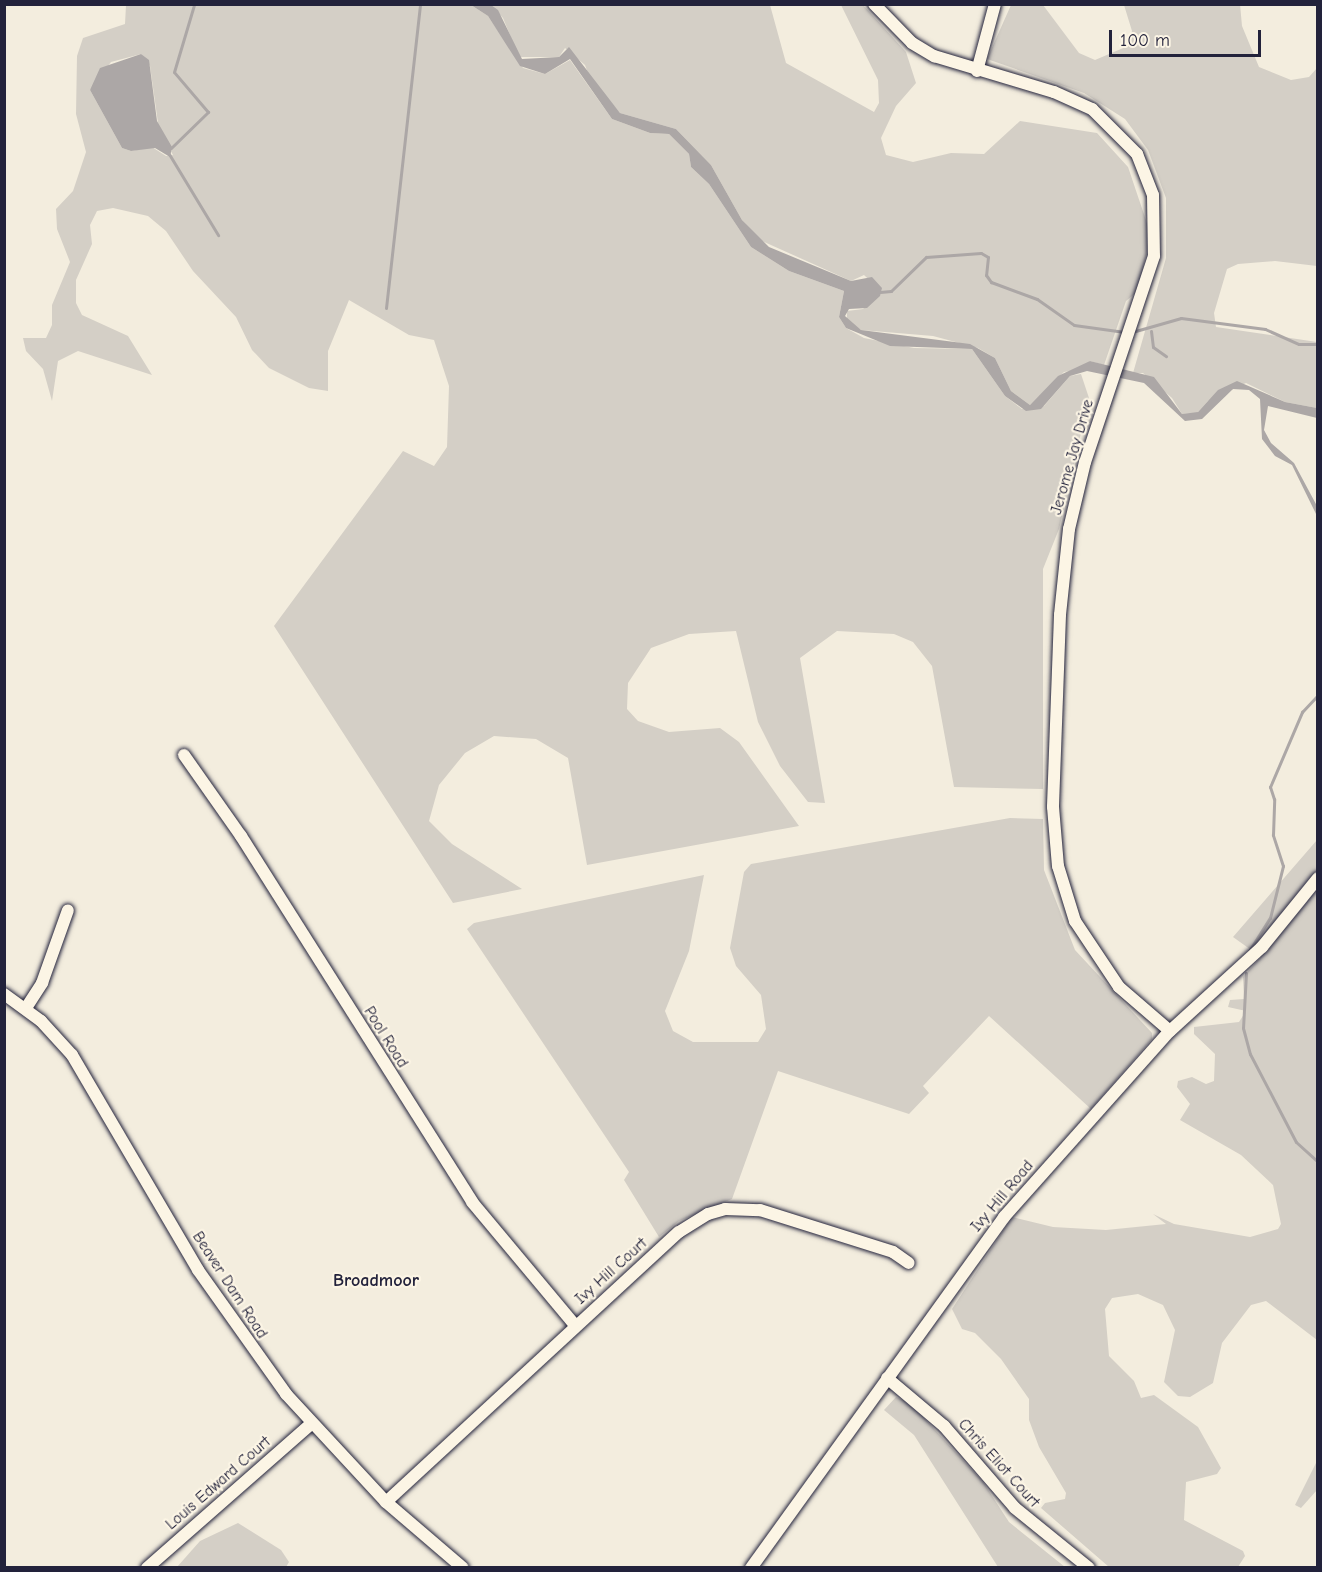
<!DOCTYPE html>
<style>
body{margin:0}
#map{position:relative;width:1322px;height:1572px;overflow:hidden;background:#f3edde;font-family:"Comic Neue",sans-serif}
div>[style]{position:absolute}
.green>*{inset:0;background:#d4cfc6}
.water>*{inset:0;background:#aca7a6}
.stream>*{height:3px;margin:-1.5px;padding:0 1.5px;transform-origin:1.5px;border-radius:1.5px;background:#aca7a6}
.roads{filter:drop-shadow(0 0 2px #22223b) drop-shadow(0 0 2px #22223b)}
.minor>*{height:12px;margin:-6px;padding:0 6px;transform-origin:6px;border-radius:6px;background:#fcf5e5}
span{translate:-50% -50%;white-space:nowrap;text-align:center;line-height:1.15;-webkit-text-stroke:4.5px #fcf5e5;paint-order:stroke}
.street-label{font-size:16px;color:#22223b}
.neighbourhood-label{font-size:18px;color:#22223b;font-weight:700}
.frame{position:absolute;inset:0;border:6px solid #22223b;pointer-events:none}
.scale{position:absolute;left:1109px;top:30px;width:152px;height:27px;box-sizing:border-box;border:3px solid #22223b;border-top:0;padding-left:8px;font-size:18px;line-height:21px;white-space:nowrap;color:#22223b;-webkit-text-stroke:4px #fcf5e5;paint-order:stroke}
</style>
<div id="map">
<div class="green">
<div style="clip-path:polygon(1240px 4px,1242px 26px,1259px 67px,1291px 80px,1309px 77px,1317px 68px,1317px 266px,1275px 261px,1238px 264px,1227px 269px,1214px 313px,1216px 327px,1317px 342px,1317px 408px,1285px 402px,1246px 383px,1208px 401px,1197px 413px,1182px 414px,1172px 398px,1143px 373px,1133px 373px,1166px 258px,1166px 198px,1148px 150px,1125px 119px,1084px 93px,987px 59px,1011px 5px,1043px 5px,1079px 53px,1095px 60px,1128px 46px,1132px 31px,1124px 5px)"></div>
<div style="clip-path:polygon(evenodd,126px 5px,471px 5px,488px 16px,523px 68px,545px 74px,570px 60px,612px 119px,650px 133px,669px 134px,689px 154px,691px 167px,709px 184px,751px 247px,789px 271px,844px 291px,839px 317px,846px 328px,864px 338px,914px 348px,972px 349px,1005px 396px,1022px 409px,1044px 406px,1070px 376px,1081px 374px,1089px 398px,1059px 529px,1043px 569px,1043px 789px,954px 787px,932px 666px,913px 642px,894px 634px,837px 631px,800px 658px,825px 803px,808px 802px,780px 766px,758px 722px,736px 631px,689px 634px,651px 648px,628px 683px,627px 709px,638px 721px,669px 732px,720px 728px,739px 742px,799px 826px,587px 865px,568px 758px,536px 739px,494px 736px,465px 753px,439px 785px,429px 821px,452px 844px,522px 889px,453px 903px,274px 626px,403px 451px,434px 466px,447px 447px,449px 386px,434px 340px,409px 335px,349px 300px,328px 351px,328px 391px,309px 388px,269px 368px,252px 350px,236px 317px,193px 271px,166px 231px,148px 216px,113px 208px,97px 211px,90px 225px,92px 244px,76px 280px,76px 303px,82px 315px,128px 336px,152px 375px,78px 351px,58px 361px,52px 401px,43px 369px,26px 351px,23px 338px,46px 338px,52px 325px,52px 305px,70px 262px,57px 229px,56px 209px,73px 191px,86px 152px,76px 114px,77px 56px,83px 38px,125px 24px,126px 5px,141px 54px,150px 66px,159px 130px,173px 155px,166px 156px,152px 147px,131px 151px,122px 148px,90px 90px,111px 62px,141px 54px)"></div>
<div style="clip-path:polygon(491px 5px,770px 5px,786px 63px,874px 112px,879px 103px,878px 80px,841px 5px,863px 5px,906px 52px,916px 83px,896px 106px,881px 138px,886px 155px,913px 162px,951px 153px,984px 154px,1020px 121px,1097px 133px,1128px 167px,1151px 235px,1137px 292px,1126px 301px,1104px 365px,1090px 361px,1082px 369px,1064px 372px,1030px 405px,1011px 391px,995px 358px,978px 348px,933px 336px,861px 330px,847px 321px,847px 311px,863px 309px,882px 292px,864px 275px,851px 281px,760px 240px,742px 220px,711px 165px,676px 129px,620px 113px,589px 76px,585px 65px,565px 48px,559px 57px,519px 57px,503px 18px)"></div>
<div style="clip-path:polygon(1010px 818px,1043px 819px,1044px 870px,1075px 950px,1152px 1033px,1152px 1039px,1091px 1109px,989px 1016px,923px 1086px,929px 1093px,909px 1114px,778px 1071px,732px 1199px,679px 1221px,659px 1237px,624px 1180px,629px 1172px,467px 929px,474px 923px,704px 875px,689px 951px,665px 1011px,673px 1031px,693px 1042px,758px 1042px,766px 1029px,761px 995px,736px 966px,730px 948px,744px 872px,751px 864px)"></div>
<div style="clip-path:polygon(1317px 840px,1317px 1340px,1266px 1301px,1251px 1305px,1222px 1343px,1213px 1383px,1190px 1397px,1178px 1396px,1164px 1382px,1175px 1330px,1163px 1305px,1138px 1294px,1112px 1298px,1105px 1309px,1109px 1356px,1134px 1381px,1141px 1398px,1154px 1395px,1198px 1427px,1221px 1468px,1217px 1474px,1186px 1482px,1184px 1520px,1243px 1551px,1245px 1556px,1238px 1567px,1109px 1567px,1041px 1508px,1045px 1503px,1065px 1499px,1066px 1493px,1039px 1447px,1029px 1420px,1029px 1399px,1001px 1359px,975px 1333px,962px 1329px,952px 1309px,1012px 1217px,1053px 1227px,1106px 1230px,1166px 1224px,1153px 1214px,1174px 1224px,1250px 1237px,1278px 1229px,1281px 1224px,1273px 1185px,1241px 1155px,1180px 1120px,1190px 1104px,1177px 1087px,1178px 1081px,1192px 1077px,1206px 1084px,1214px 1081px,1215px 1054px,1194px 1034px,1194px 1027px,1239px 1022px,1246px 1011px,1228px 1007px,1230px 1000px,1244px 999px,1243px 977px,1261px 957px,1233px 937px)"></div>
<div style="clip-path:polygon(896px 1397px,911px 1404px,983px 1482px,1009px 1522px,1065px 1567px,998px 1567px,914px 1435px,884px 1410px)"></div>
<div style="clip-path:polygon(1317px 1461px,1317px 1490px,1301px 1508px,1295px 1505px)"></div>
<div style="clip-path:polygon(238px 1523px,281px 1550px,289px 1562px,286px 1567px,177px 1567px,200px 1541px)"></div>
</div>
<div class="water">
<div style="clip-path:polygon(471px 5px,491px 5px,498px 10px,522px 59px,559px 57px,569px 47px,620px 113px,676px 129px,711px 165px,742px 220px,769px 247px,851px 281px,872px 277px,882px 288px,880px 296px,867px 308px,849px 309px,845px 316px,861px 330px,970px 344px,995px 358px,1011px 391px,1030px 405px,1058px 376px,1090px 361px,1154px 377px,1182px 414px,1198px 412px,1218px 390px,1237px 381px,1285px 402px,1317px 408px,1317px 418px,1268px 406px,1264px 430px,1271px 443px,1294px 463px,1317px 506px,1317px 516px,1292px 465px,1275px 456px,1262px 439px,1260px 399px,1249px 390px,1233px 389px,1202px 419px,1185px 421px,1144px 383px,1087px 371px,1070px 376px,1041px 409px,1026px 411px,1005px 396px,972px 349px,890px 346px,846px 328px,839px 317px,844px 291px,789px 271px,751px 247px,709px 184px,691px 167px,689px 154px,669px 134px,650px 133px,612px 119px,570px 59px,545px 74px,520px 66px,488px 16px)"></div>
<div style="clip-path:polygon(141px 54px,149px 60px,157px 121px,172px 147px,170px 157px,155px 148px,131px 151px,122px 148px,90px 90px,100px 68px)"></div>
</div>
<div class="stream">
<div style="left:171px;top:148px;width:52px;rotate:-44.2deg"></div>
<div style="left:208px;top:112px;width:52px;rotate:-130.4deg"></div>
<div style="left:174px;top:72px;width:70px;rotate:-73.4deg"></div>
<div style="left:169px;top:154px;width:95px;rotate:58.8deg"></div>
<div style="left:880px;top:292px;width:11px;rotate:-5deg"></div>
<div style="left:891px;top:291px;width:49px;rotate:-44.2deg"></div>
<div style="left:926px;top:257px;width:55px;rotate:-4.2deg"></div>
<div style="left:981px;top:253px;width:8px;rotate:30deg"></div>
<div style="left:988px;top:257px;width:18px;rotate:96deg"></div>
<div style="left:986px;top:275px;width:9px;rotate:54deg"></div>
<div style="left:991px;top:282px;width:49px;rotate:20.3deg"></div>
<div style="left:1037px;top:299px;width:45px;rotate:35.1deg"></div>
<div style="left:1074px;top:325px;width:51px;rotate:7.8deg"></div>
<div style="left:386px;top:308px;width:306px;rotate:-83.6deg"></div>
<div style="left:1151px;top:331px;width:16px;rotate:83deg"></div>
<div style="left:1153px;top:347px;width:16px;rotate:35deg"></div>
<div style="left:1132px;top:332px;width:51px;rotate:-15.9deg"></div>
<div style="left:1181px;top:318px;width:85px;rotate:7.5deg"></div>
<div style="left:1265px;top:329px;width:37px;rotate:24deg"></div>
<div style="left:1299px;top:344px;width:19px"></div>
<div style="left:1249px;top:951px;width:39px;rotate:-58deg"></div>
<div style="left:1270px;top:918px;width:54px;rotate:-76deg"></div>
<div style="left:1283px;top:866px;width:33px;rotate:-108deg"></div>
<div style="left:1273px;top:835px;width:36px;rotate:-88deg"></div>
<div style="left:1274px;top:799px;width:13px;rotate:-108deg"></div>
<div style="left:1270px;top:787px;width:82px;rotate:-66.9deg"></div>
<div style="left:1302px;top:712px;width:23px;rotate:-47deg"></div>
<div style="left:1246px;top:973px;width:55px;rotate:93.1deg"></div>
<div style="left:1243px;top:1028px;width:27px;rotate:75deg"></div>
<div style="left:1250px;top:1054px;width:99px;rotate:62.4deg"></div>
<div style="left:1296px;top:1142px;width:30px;rotate:42deg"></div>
</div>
<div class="roads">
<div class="minor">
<div style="left:874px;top:4px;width:54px;rotate:45.7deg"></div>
<div style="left:912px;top:43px;width:26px;rotate:31deg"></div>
<div style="left:934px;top:56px;width:125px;rotate:16.7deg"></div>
<div style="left:1054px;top:92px;width:42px;rotate:24.1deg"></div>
<div style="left:1092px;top:109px;width:64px;rotate:45deg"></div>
<div style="left:1137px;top:154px;width:44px;rotate:68.7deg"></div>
<div style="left:1153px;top:195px;width:61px;rotate:89.1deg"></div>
<div style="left:1154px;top:256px;width:217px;rotate:108.5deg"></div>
<div style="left:1085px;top:462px;width:69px;rotate:103.4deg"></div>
<div style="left:1069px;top:529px;width:86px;rotate:96deg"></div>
<div style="left:1060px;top:615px;width:192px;rotate:92.1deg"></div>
<div style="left:1053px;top:807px;width:59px;rotate:85.2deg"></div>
<div style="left:1058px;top:866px;width:58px;rotate:72.8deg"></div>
<div style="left:1075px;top:921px;width:79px;rotate:56.3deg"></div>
<div style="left:1119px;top:987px;width:67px;rotate:40.8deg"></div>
<div style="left:977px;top:71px;width:69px;rotate:-75deg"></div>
<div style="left:184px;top:755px;width:99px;rotate:54.9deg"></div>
<div style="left:241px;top:836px;width:433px;rotate:57.7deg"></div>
<div style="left:472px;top:1202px;width:160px;rotate:50.1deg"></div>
<div style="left:4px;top:994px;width:46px;rotate:36.1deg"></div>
<div style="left:41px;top:1021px;width:46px;rotate:47.6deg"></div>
<div style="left:72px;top:1055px;width:249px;rotate:59.6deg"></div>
<div style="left:198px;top:1270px;width:152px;rotate:54.6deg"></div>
<div style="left:286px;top:1394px;width:147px;rotate:47.2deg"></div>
<div style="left:386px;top:1502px;width:101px;rotate:40.6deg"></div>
<div style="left:26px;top:1008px;width:30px;rotate:-57deg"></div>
<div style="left:42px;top:983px;width:77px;rotate:-70.4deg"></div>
<div style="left:887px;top:1378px;width:75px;rotate:40.1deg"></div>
<div style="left:944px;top:1426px;width:108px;rotate:49.1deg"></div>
<div style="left:1015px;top:1508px;width:95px;rotate:39deg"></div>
<div style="left:386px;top:1502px;width:398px;rotate:-42.7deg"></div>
<div style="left:679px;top:1232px;width:34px;rotate:-32deg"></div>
<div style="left:708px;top:1214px;width:18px;rotate:-16deg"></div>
<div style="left:725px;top:1209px;width:35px;rotate:2deg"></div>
<div style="left:760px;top:1210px;width:139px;rotate:17.5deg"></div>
<div style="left:893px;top:1252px;width:19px;rotate:35deg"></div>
<div style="left:147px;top:1568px;width:218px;rotate:-41.3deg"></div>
<div style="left:751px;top:1568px;width:433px;rotate:-54.2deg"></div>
<div style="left:1004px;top:1217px;width:249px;rotate:-48.3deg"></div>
<div style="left:1170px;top:1031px;width:125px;rotate:-42.4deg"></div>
<div style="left:1262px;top:947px;width:89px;rotate:-50.9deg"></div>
</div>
</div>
<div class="street-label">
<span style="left:1072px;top:457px;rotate:-74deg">Jerome Jay Drive</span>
<span style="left:386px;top:1037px;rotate:58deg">Pool Road</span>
<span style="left:1002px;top:1196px;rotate:-50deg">Ivy Hill Road</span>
<span style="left:611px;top:1271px;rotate:-42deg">Ivy Hill Court</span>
<span style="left:230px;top:1285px;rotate:57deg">Beaver Dam Road</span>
<span style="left:999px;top:1463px;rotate:48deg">Chris Eliot Court</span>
<span style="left:218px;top:1483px;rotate:-41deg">Louis Edward Court</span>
</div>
<div class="neighbourhood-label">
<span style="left:376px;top:1281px">Broadmoor</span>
</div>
<div class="frame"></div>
<div class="scale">100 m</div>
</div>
